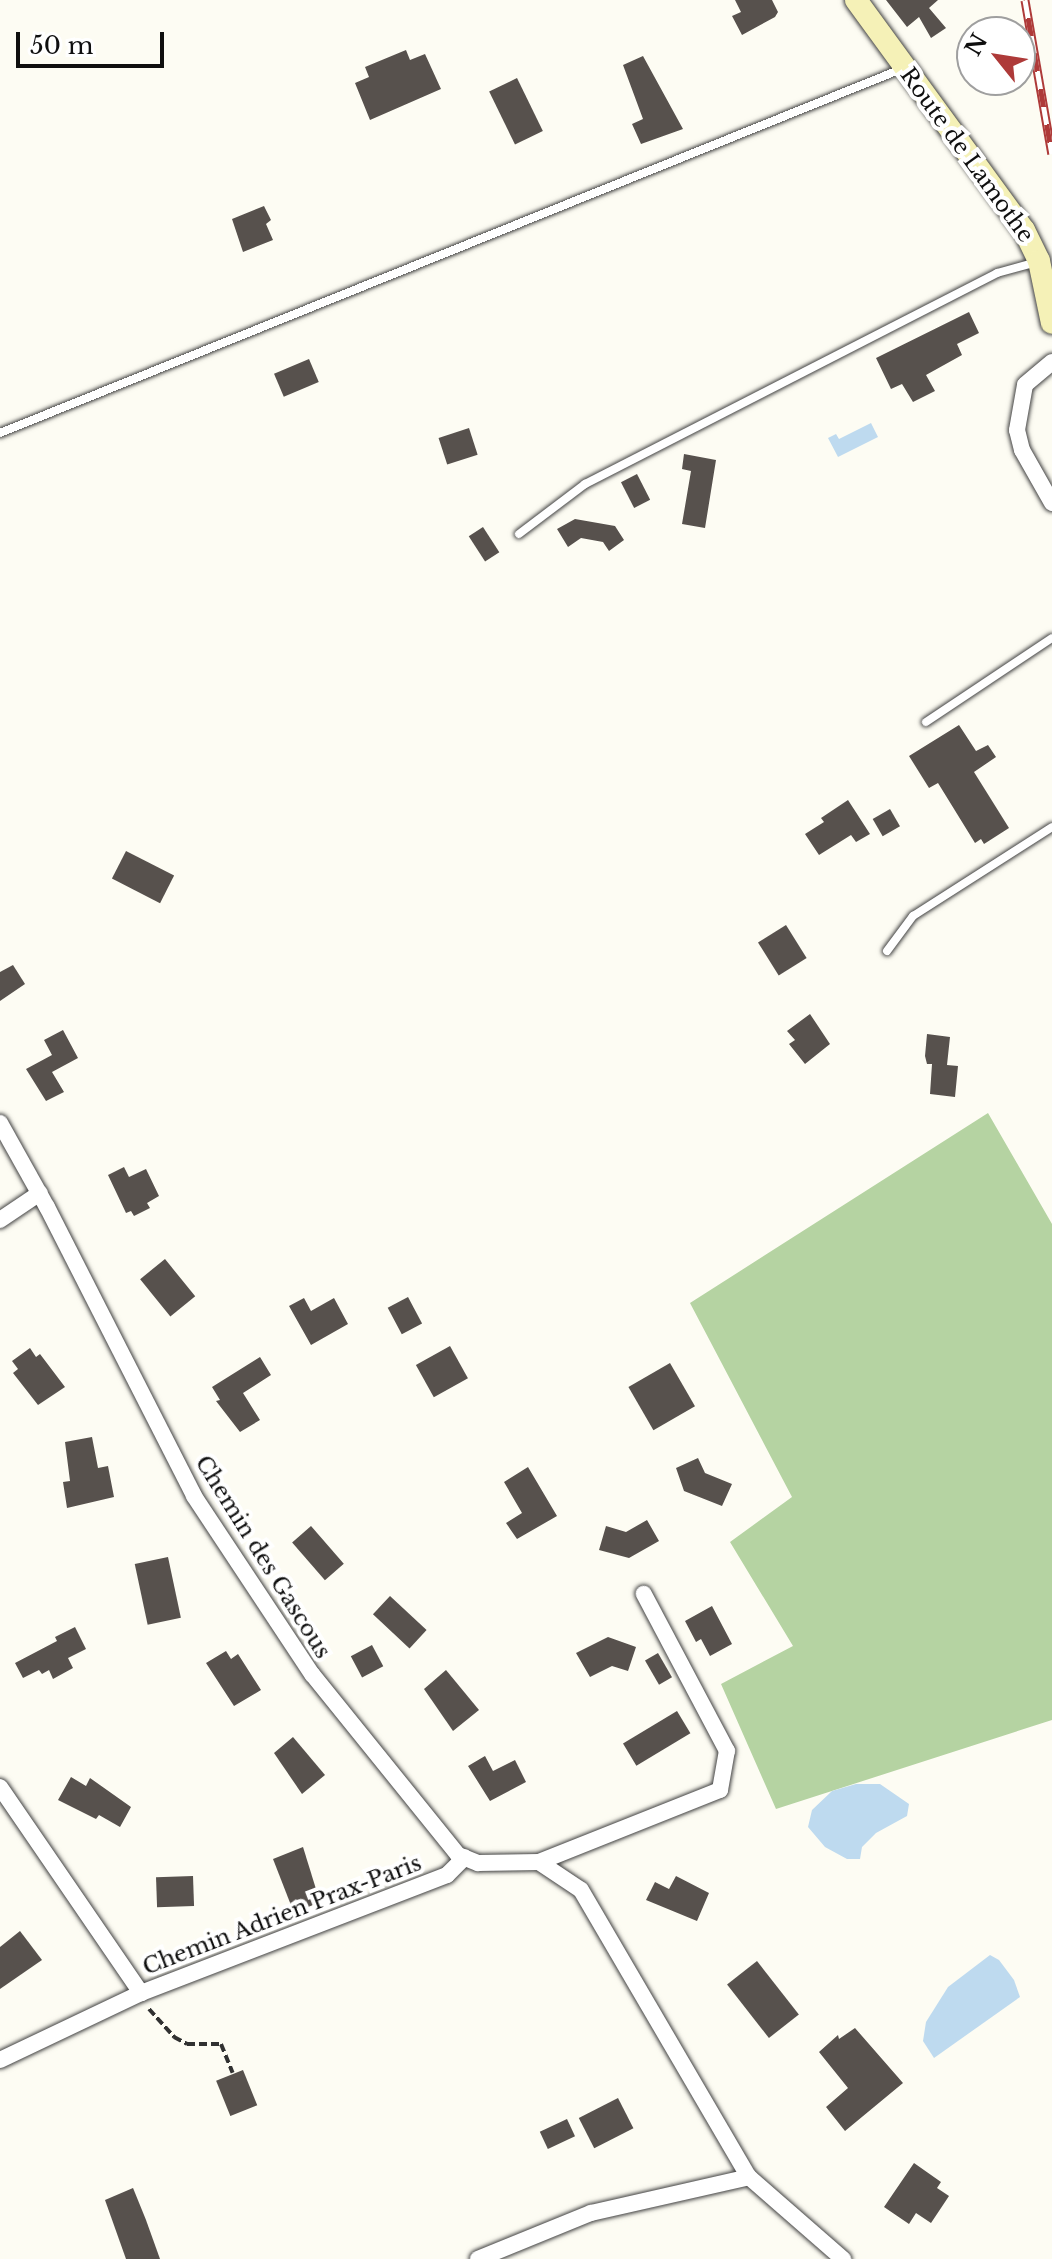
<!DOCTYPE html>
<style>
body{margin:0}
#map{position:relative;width:1052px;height:2259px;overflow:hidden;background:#fdfcf3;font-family:"Libre Baskerville",serif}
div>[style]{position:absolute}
.forest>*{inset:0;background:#b5d3a2}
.water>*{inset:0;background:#bedaef}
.building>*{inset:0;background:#57514d;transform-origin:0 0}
.path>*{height:4px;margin-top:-2px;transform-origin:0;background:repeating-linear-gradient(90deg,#313131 0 8px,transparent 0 12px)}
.roads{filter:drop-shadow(0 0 2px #424242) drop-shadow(0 0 2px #424242)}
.lane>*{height:8px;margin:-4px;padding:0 4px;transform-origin:4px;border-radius:4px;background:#fff}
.street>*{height:16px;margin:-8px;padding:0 8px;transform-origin:8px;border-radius:8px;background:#fff}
.secondary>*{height:22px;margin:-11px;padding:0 11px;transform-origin:11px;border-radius:11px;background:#f5f1b7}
.rail>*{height:9px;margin-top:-4.5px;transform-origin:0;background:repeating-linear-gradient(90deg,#fff 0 18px,#ae3a39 0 36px);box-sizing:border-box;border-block:2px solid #ae3a39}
span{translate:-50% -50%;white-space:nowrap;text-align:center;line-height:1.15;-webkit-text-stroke:8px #fff;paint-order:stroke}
.street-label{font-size:22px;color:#0f0f0f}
.north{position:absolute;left:956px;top:16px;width:80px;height:80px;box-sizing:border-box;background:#fff;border:2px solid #9f9f9f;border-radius:50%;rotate:300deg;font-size:22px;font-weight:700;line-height:32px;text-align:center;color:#0f0f0f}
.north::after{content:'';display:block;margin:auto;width:28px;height:36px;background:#ae3a39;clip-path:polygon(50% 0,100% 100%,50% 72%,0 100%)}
.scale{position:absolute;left:16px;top:32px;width:148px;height:36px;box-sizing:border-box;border:4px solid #0f0f0f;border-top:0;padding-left:10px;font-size:24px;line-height:28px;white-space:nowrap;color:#0f0f0f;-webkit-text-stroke:6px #fff;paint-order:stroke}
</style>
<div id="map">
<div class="forest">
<div style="clip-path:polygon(988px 1113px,1052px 1224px,1052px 1720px,776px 1809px,721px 1684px,793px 1646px,730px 1542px,792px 1497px,690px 1303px)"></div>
</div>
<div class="water">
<div style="clip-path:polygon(871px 423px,878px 437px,838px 457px,828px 438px,836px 434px,839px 439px)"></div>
<div style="clip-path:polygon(856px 1784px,880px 1784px,909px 1804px,907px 1816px,876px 1833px,862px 1847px,860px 1859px,847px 1859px,825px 1847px,808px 1827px,812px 1810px,832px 1791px)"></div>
<div style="clip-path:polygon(990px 1955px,999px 1960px,1014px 1980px,1020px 1997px,934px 2058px,923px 2041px,926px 2022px,948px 1987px)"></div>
</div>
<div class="building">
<div style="clip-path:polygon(735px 0,772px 0,778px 12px,775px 17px,742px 35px,732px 16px,741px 12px)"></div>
<div style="clip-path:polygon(886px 0,938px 0,929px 8px,946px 28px,931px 38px,919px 17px,907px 27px)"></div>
<div style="clip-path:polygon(406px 50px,410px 60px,425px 54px,441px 89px,370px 120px,355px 83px,369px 77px,365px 67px)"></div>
<div style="clip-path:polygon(643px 56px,683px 129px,641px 144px,632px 124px,643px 119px,623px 65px)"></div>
<div style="left:517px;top:78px;width:59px;height:31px;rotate:64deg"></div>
<div style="clip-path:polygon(264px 206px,271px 220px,266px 224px,273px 240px,243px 252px,232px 219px)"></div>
<div style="clip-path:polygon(969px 312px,979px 333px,957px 344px,962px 355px,926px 375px,935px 391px,913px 402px,902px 384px,891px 389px,876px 358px)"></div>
<div style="left:309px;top:359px;width:25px;height:38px;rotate:67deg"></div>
<div style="left:469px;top:428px;width:28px;height:32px;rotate:72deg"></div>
<div style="clip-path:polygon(684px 454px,716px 460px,705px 528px,682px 524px,691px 471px,682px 469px)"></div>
<div style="left:637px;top:474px;width:29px;height:18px;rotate:63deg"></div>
<div style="clip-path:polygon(575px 519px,615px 526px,624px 540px,609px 551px,603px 542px,581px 538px,568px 547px,557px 529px)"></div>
<div style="left:483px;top:527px;width:30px;height:17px;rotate:57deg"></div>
<div style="clip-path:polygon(959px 725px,976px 751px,988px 745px,996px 757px,974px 772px,1009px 828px,984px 844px,981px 839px,975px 843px,938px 783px,929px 788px,909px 756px)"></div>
<div style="clip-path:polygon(848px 800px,870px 834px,856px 842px,851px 835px,819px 855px,805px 834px,824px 822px,821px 818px)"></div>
<div style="left:890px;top:809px;width:20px;height:20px;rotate:60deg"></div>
<div style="left:126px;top:851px;width:54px;height:31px;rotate:27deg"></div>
<div style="left:786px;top:925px;width:39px;height:33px;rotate:58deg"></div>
<div style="clip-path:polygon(13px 965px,25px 984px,0 1001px,0 972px)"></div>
<div style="clip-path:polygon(810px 1014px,830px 1044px,805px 1064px,789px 1044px,795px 1040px,787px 1031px)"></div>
<div style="clip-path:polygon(63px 1030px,78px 1058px,52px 1072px,64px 1092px,46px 1101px,26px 1069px,52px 1055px,44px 1040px)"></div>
<div style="clip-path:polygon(927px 1034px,950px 1037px,947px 1065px,958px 1066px,955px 1097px,930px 1094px,932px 1064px,927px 1064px,925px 1056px)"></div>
<div style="clip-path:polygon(124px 1167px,129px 1177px,146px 1169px,159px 1196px,147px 1203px,150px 1208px,134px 1216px,131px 1211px,126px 1213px,108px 1175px)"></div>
<div style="left:165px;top:1259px;width:48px;height:32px;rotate:51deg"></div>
<div style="left:408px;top:1297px;width:30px;height:23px;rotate:62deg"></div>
<div style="clip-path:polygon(304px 1298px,311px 1311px,334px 1298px,348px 1324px,311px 1345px,289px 1306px)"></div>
<div style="left:450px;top:1346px;width:37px;height:39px;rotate:61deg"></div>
<div style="clip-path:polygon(30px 1348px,36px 1357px,40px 1354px,65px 1387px,38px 1405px,13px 1373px,18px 1369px,12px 1361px)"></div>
<div style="clip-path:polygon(260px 1357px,271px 1375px,243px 1393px,260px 1420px,240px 1432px,216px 1401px,220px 1400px,212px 1387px)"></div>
<div style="left:670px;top:1363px;width:50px;height:48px;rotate:60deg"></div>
<div style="clip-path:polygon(92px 1437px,98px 1468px,108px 1466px,114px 1497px,67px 1508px,63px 1482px,70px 1481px,65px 1442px)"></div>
<div style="clip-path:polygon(698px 1458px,705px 1473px,732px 1484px,722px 1506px,684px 1491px,676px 1468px)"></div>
<div style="clip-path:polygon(528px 1467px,557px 1516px,517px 1539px,506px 1523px,522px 1513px,504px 1482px)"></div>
<div style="clip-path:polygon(647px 1520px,659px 1541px,629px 1558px,599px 1550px,606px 1526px,626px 1532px)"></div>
<div style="left:311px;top:1526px;width:50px;height:25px;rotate:49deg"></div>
<div style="left:168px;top:1557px;width:62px;height:34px;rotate:78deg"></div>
<div style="left:390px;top:1596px;width:50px;height:25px;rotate:43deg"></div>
<div style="clip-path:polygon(712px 1606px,732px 1644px,710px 1656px,701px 1639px,696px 1642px,685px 1621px)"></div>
<div style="clip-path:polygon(75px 1627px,86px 1649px,68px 1658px,73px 1668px,53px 1679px,49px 1670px,42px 1674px,39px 1670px,23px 1678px,15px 1663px,57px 1641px,55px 1637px)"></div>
<div style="clip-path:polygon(608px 1637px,636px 1647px,628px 1671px,612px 1666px,590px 1677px,576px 1653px)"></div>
<div style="left:372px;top:1645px;width:24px;height:24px;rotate:62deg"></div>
<div style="clip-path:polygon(226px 1651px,231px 1659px,238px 1654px,261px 1690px,234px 1706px,206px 1663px)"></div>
<div style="left:658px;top:1653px;width:28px;height:15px;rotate:60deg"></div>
<div style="clip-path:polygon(446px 1670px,479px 1710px,453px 1731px,424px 1689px)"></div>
<div style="left:677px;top:1711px;width:26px;height:63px;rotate:59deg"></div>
<div style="clip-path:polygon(293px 1737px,325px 1775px,302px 1794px,274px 1753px)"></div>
<div style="clip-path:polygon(485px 1756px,493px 1771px,515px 1760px,526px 1782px,490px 1801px,468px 1766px)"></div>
<div style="clip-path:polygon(71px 1777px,86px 1786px,90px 1778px,131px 1807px,120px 1827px,99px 1815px,96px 1819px,58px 1800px)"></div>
<div style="clip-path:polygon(303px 1847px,320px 1902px,294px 1913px,273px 1859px)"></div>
<div style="left:193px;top:1876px;width:30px;height:37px;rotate:88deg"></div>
<div style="clip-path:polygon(676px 1876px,709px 1893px,697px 1921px,646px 1900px,655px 1882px,669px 1889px)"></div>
<div style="clip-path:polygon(20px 1931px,42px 1960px,0 1989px,0 1947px)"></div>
<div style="left:757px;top:1961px;width:68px;height:38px;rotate:52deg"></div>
<div style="clip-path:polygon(855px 2028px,903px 2083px,845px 2131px,826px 2107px,848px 2088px,819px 2052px,838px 2035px,839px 2039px)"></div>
<div style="left:243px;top:2070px;width:38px;height:29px;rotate:68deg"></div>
<div style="left:618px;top:2098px;width:34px;height:44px;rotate:63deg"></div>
<div style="left:567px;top:2119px;width:19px;height:30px;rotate:65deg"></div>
<div style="clip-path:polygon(914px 2163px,941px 2182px,937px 2188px,949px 2196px,931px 2223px,916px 2213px,909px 2224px,884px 2207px)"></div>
<div style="clip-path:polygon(133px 2188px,146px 2220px,160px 2259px,126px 2259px,105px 2200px)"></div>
</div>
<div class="path">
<div style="left:149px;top:2009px;width:38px;rotate:48deg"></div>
<div style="left:174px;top:2037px;width:15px;rotate:28deg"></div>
<div style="left:187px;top:2044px;width:34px"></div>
<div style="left:221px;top:2044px;width:31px;rotate:68deg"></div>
</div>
<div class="roads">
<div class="lane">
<div style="left:0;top:433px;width:975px;rotate:-21.99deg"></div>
<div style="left:519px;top:534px;width:83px;rotate:-37.1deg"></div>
<div style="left:585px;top:484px;width:463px;rotate:-27.1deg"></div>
<div style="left:997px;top:273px;width:41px;rotate:-15.4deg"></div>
<div style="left:926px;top:722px;width:151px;rotate:-33.7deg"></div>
<div style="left:887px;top:951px;width:44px;rotate:-53.4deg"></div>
<div style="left:913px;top:916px;width:165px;rotate:-32.6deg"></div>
</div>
<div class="street">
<div style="left:1052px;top:362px;width:35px;rotate:140deg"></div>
<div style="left:1025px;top:385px;width:46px;rotate:100.1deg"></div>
<div style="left:1017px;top:430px;width:21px;rotate:76deg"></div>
<div style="left:1022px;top:450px;width:61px;rotate:60.5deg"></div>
<div style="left:0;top:1123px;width:96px;rotate:60.8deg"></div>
<div style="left:47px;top:1207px;width:324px;rotate:63deg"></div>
<div style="left:194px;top:1496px;width:214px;rotate:56.5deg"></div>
<div style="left:312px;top:1674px;width:233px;rotate:51.1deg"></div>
<div style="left:458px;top:1855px;width:22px;rotate:22deg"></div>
<div style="left:478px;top:1863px;width:61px;rotate:-0.9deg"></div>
<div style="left:539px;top:1862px;width:50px;rotate:33.7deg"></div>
<div style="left:581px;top:1890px;width:333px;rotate:59.7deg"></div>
<div style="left:749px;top:2177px;width:125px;rotate:41.1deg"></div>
<div style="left:0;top:1220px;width:48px;rotate:-34deg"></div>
<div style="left:0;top:1787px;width:250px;rotate:55.6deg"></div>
<div style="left:539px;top:1862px;width:195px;rotate:-21.7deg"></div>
<div style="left:720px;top:1790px;width:40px;rotate:-80deg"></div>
<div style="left:727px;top:1751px;width:178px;rotate:-117.9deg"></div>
<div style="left:0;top:2060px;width:156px;rotate:-25.4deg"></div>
<div style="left:141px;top:1993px;width:328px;rotate:-21.1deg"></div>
<div style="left:447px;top:1875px;width:25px;rotate:-45deg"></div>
<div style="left:478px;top:2259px;width:122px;rotate:-22.2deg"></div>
<div style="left:591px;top:2213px;width:162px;rotate:-12.8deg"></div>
</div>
<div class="secondary">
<div style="left:856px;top:0;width:285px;rotate:53.9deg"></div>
<div style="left:1024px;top:230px;width:34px;rotate:64deg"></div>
<div style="left:1039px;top:261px;width:63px;rotate:78.2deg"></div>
</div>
</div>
<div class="rail">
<div style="left:1025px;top:0;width:156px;rotate:80.1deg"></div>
</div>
<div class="street-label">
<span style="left:967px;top:155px;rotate:54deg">Route de Lamothe</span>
<span style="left:263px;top:1557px;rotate:58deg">Chemin des Gascous</span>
<span style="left:282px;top:1915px;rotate:-21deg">Chemin Adrien Prax-Paris</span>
</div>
<div class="north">N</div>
<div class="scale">50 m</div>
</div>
